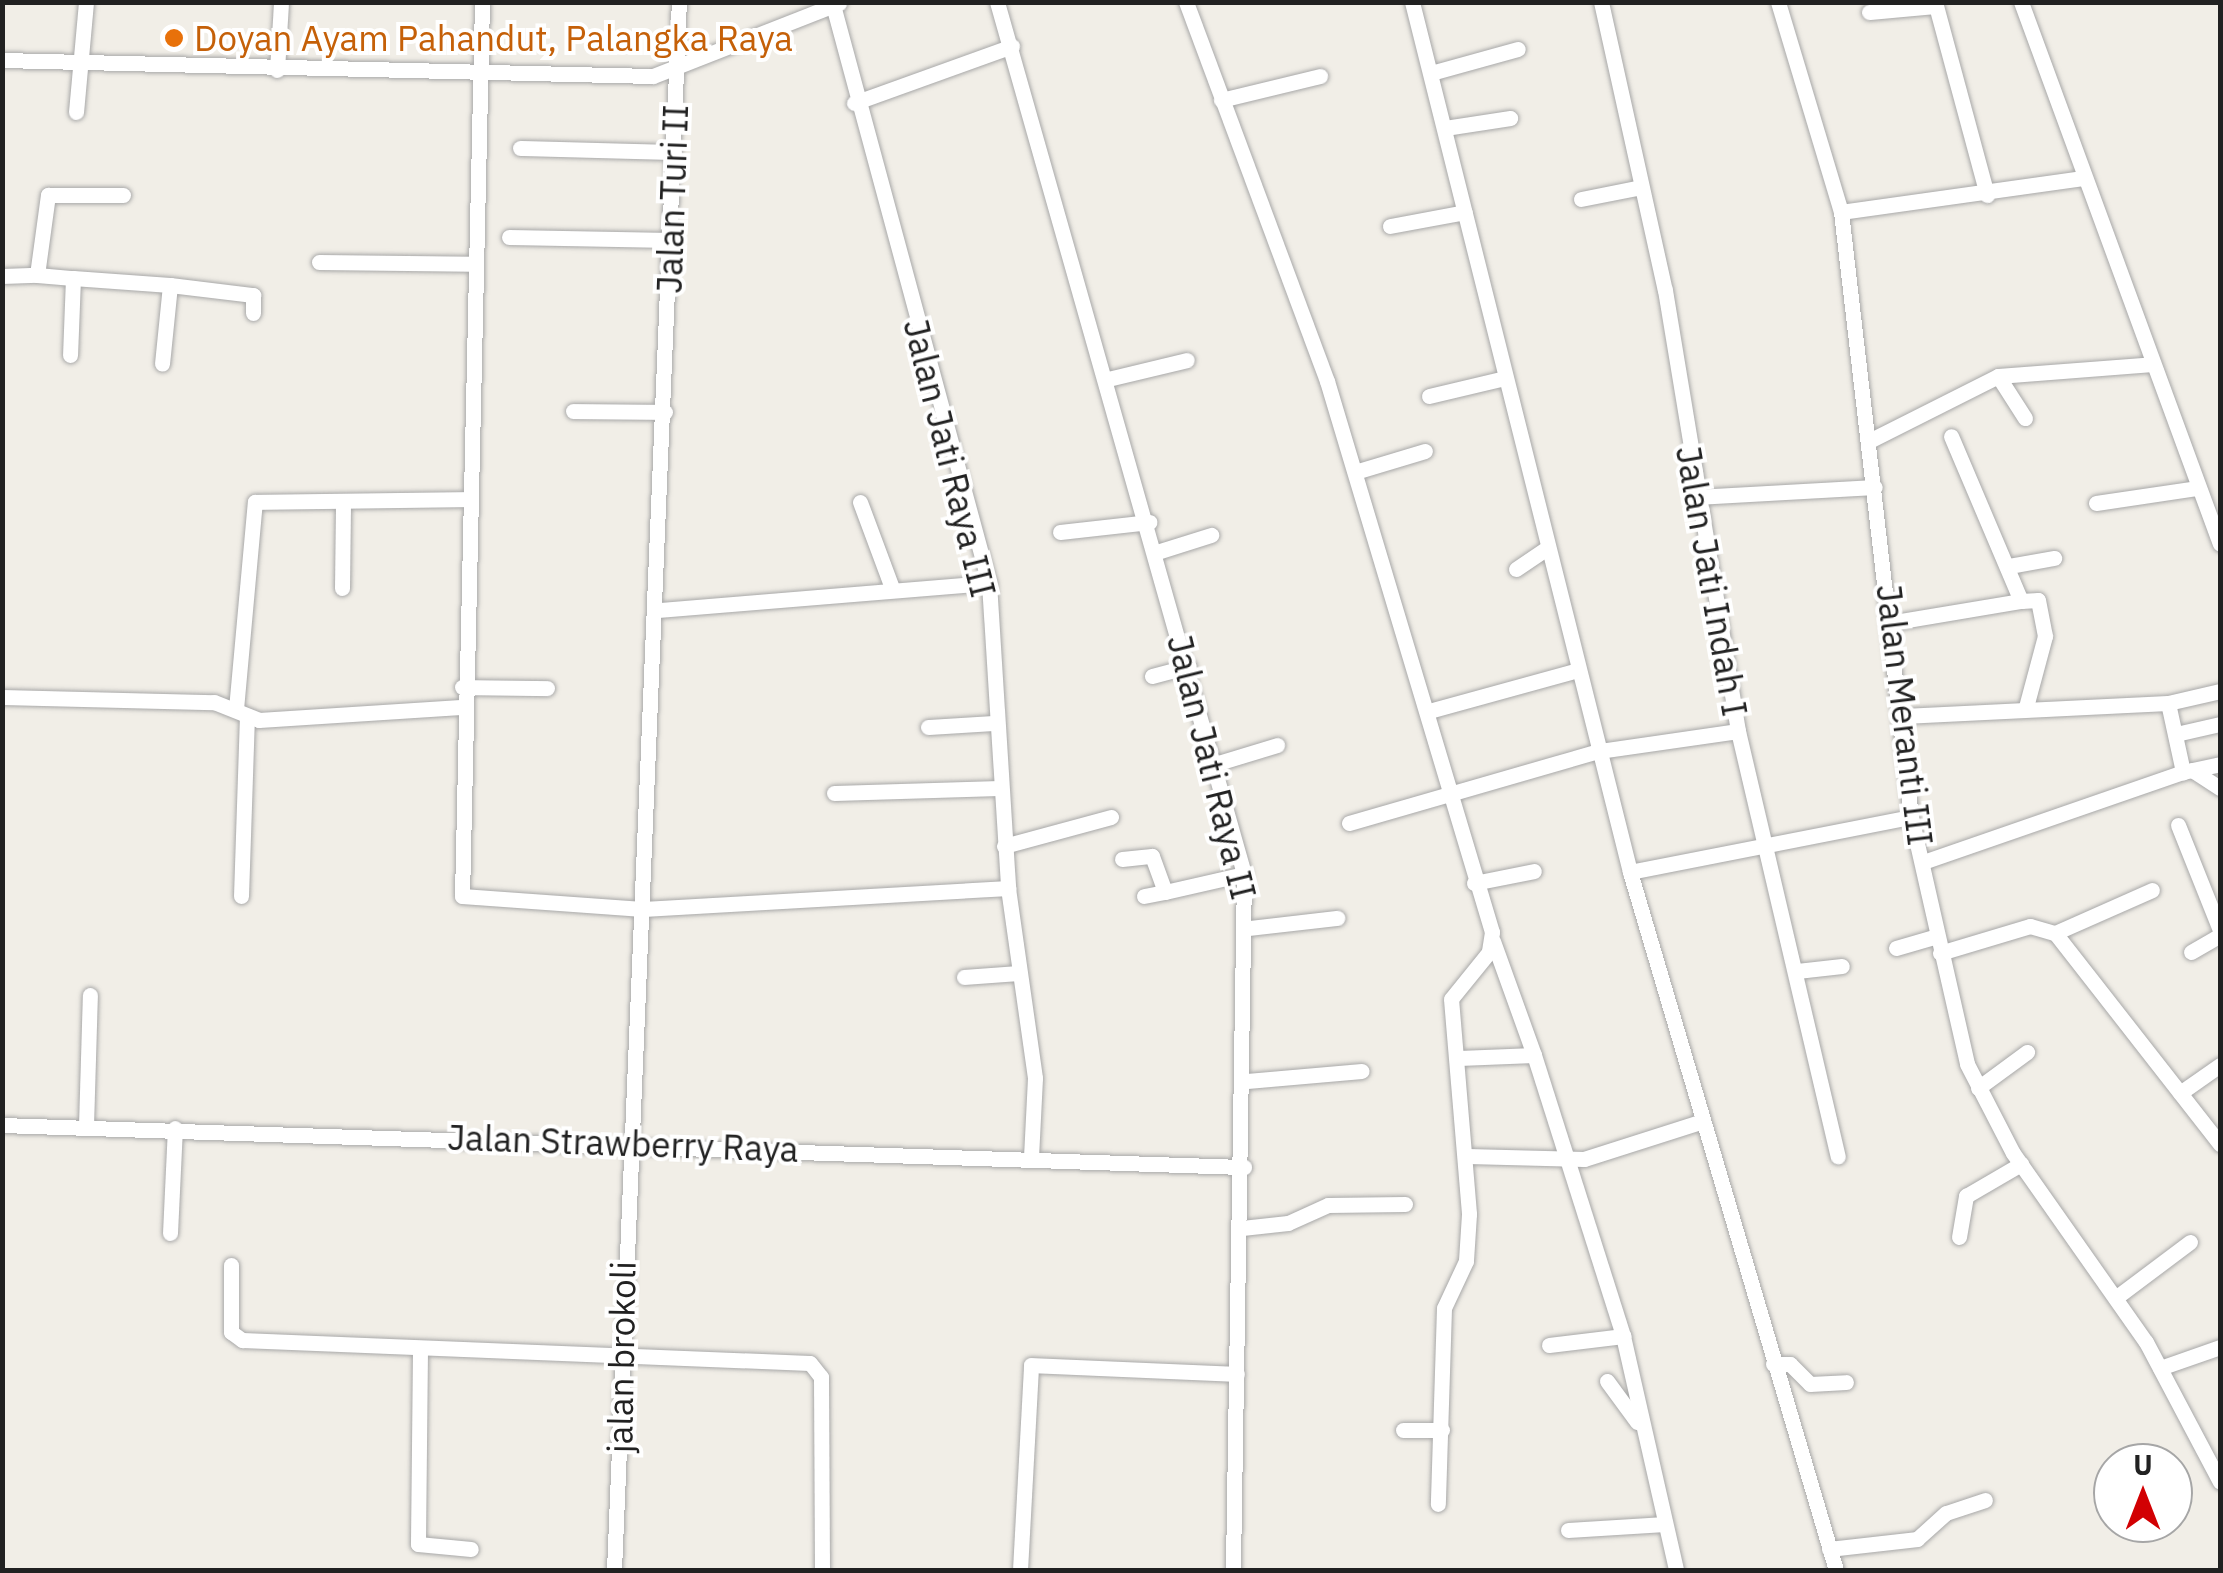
<!DOCTYPE html>
<style>
body{margin:0}
#map{position:relative;width:2223px;height:1573px;overflow:hidden;background:#f1eee7;font-family:"IBM Plex Sans",sans-serif}
div>[style]{position:absolute}
.roads{filter:drop-shadow(0 0 2px #a8a8a8) drop-shadow(0 0 2px #a8a8a8)}
.street>*{height:15px;margin:-7.5px;padding:0 7.5px;transform-origin:7.5px;border-radius:7.5px;background:#fff}
.dots>*{width:28px;height:28px;translate:-50% -50%;box-sizing:border-box;border:5px solid #fff;border-radius:50%}
span{translate:-50% -50%;white-space:nowrap;text-align:center;line-height:1.15;-webkit-text-stroke:8px #fff;paint-order:stroke}
.food-label{font-size:35px;color:#c56008}
.left{translate:0 -50%;text-align:left}
.street-label{font-size:35px;color:#212121}
.frame{position:absolute;inset:0;border:5px solid #212121;pointer-events:none}
.north{position:absolute;left:2093px;top:1443px;width:100px;height:100px;box-sizing:border-box;background:#fff;border:2px solid #a6a6a6;border-radius:50%;rotate:0deg;font-size:28px;font-weight:700;line-height:40px;text-align:center;color:#212121}
.north::after{content:'';display:block;margin:auto;width:35px;height:45px;background:#d20003;clip-path:polygon(50% 0,100% 100%,50% 72%,0 100%)}
</style>
<div id="map">
<div class="roads">
<div class="street">
<div style="left:482px;top:2px;width:894px;rotate:91.28deg"></div>
<div style="left:462px;top:896px;width:181px;rotate:4.1deg"></div>
<div style="left:643px;top:909px;width:366px;rotate:-3.3deg"></div>
<div style="left:997px;top:2px;width:906px;rotate:74.18deg"></div>
<div style="left:1244px;top:874px;width:696px;rotate:90.91deg"></div>
<div style="left:1186px;top:2px;width:404px;rotate:69.6deg"></div>
<div style="left:1327px;top:381px;width:575px;rotate:73.33deg"></div>
<div style="left:1492px;top:932px;width:20px;rotate:99deg"></div>
<div style="left:1489px;top:952px;width:60px;rotate:129deg"></div>
<div style="left:1451px;top:999px;width:216px;rotate:85.2deg"></div>
<div style="left:1469px;top:1214px;width:47px;rotate:93.7deg"></div>
<div style="left:1466px;top:1261px;width:52px;rotate:115.1deg"></div>
<div style="left:1444px;top:1308px;width:196px;rotate:91.8deg"></div>
<div style="left:1412px;top:2px;width:897px;rotate:75.93deg"></div>
<div style="left:1630px;top:872px;width:728px;rotate:73.56deg"></div>
<div style="left:1601px;top:2px;width:295px;rotate:77.5deg"></div>
<div style="left:1665px;top:290px;width:447px;rotate:80.6deg"></div>
<div style="left:1738px;top:731px;width:437px;rotate:76.8deg"></div>
<div style="left:1778px;top:2px;width:219px;rotate:73.3deg"></div>
<div style="left:1841px;top:212px;width:609px;rotate:83.4deg"></div>
<div style="left:1911px;top:817px;width:253px;rotate:77.2deg"></div>
<div style="left:1967px;top:1064px;width:100px;rotate:62.7deg"></div>
<div style="left:2013px;top:1153px;width:231px;rotate:54.9deg"></div>
<div style="left:2146px;top:1342px;width:158px;rotate:62.1deg"></div>
<div style="left:1935px;top:2px;width:200px;rotate:74.9deg"></div>
<div style="left:2021px;top:2px;width:577px;rotate:69.84deg"></div>
<div style="left:833px;top:5px;width:599px;rotate:74.9deg"></div>
<div style="left:989px;top:583px;width:306px;rotate:86.4deg"></div>
<div style="left:1008px;top:888px;width:192px;rotate:81.9deg"></div>
<div style="left:1035px;top:1078px;width:80px;rotate:92.9deg"></div>
<div style="left:1869px;top:12px;width:67px;rotate:-5.1deg"></div>
<div style="left:2px;top:60px;width:651px;rotate:1.41deg"></div>
<div style="left:653px;top:76px;width:200px;rotate:-21.4deg"></div>
<div style="left:277px;top:70px;width:68px;rotate:-86.6deg"></div>
<div style="left:1431px;top:73px;width:90px;rotate:-15.4deg"></div>
<div style="left:1221px;top:100px;width:102px;rotate:-13.6deg"></div>
<div style="left:854px;top:103px;width:168px;rotate:-19.8deg"></div>
<div style="left:76px;top:112px;width:110px;rotate:-84.8deg"></div>
<div style="left:1445px;top:128px;width:66px;rotate:-8.7deg"></div>
<div style="left:520px;top:148px;width:154px;rotate:1.5deg"></div>
<div style="left:1581px;top:199px;width:61px;rotate:-11.3deg"></div>
<div style="left:1841px;top:212px;width:244px;rotate:-8deg"></div>
<div style="left:1390px;top:226px;width:76px;rotate:-10.6deg"></div>
<div style="left:509px;top:237px;width:162px;rotate:1.1deg"></div>
<div style="left:319px;top:262px;width:153px;rotate:0.7deg"></div>
<div style="left:37px;top:275px;width:36px;rotate:5deg"></div>
<div style="left:73px;top:278px;width:77px;rotate:92.2deg"></div>
<div style="left:2px;top:276px;width:35px;rotate:-2deg"></div>
<div style="left:37px;top:275px;width:81px;rotate:-82.2deg"></div>
<div style="left:48px;top:195px;width:75px"></div>
<div style="left:73px;top:278px;width:97px;rotate:4.1deg"></div>
<div style="left:170px;top:285px;width:79px;rotate:95.8deg"></div>
<div style="left:170px;top:285px;width:84px;rotate:6.9deg"></div>
<div style="left:253px;top:295px;width:18px;rotate:90deg"></div>
<div style="left:1998px;top:376px;width:50px;rotate:57.3deg"></div>
<div style="left:1108px;top:379px;width:81px;rotate:-13.5deg"></div>
<div style="left:1429px;top:396px;width:78px;rotate:-13.3deg"></div>
<div style="left:573px;top:411px;width:92px;rotate:0.6deg"></div>
<div style="left:1869px;top:441px;width:144px;rotate:-26.7deg"></div>
<div style="left:1998px;top:376px;width:155px;rotate:-4.4deg"></div>
<div style="left:1355px;top:472px;width:73px;rotate:-16.7deg"></div>
<div style="left:1696px;top:497px;width:179px;rotate:-3.2deg"></div>
<div style="left:860px;top:502px;width:92px;rotate:69.6deg"></div>
<div style="left:2096px;top:503px;width:103px;rotate:-8.4deg"></div>
<div style="left:1060px;top:532px;width:90px;rotate:-6.4deg"></div>
<div style="left:1157px;top:552px;width:57px;rotate:-17.5deg"></div>
<div style="left:2009px;top:566px;width:46px;rotate:-10.1deg"></div>
<div style="left:1516px;top:569px;width:37px;rotate:-34deg"></div>
<div style="left:342px;top:588px;width:87px;rotate:-89.3deg"></div>
<div style="left:2021px;top:601px;width:17px;rotate:-3deg"></div>
<div style="left:2038px;top:600px;width:37px;rotate:79deg"></div>
<div style="left:2045px;top:636px;width:73px;rotate:105deg"></div>
<div style="left:659px;top:610px;width:331px;rotate:-4.7deg"></div>
<div style="left:1895px;top:622px;width:128px;rotate:-9.5deg"></div>
<div style="left:2021px;top:601px;width:179px;rotate:-113deg"></div>
<div style="left:1152px;top:676px;width:38px;rotate:-15deg"></div>
<div style="left:462px;top:687px;width:85px;rotate:0.7deg"></div>
<div style="left:2px;top:697px;width:212px;rotate:1.4deg"></div>
<div style="left:214px;top:702px;width:48px;rotate:21.8deg"></div>
<div style="left:259px;top:720px;width:202px;rotate:-3.7deg"></div>
<div style="left:2168px;top:703px;width:53px;rotate:-13deg"></div>
<div style="left:236px;top:709px;width:208px;rotate:-84.8deg"></div>
<div style="left:255px;top:502px;width:213px;rotate:-0.8deg"></div>
<div style="left:1429px;top:711px;width:155px;rotate:-15.4deg"></div>
<div style="left:1903px;top:716px;width:265px;rotate:-2.8deg"></div>
<div style="left:2168px;top:703px;width:71px;rotate:77.7deg"></div>
<div style="left:2183px;top:772px;width:275px;rotate:160.9deg"></div>
<div style="left:928px;top:727px;width:66px;rotate:-3.5deg"></div>
<div style="left:2176px;top:734px;width:45px;rotate:-12.8deg"></div>
<div style="left:1215px;top:764px;width:65px;rotate:-17deg"></div>
<div style="left:2192px;top:770px;width:33px;rotate:33deg"></div>
<div style="left:2183px;top:772px;width:38px;rotate:-12deg"></div>
<div style="left:834px;top:793px;width:166px;rotate:-1.7deg"></div>
<div style="left:1349px;top:823px;width:260px;rotate:-16.1deg"></div>
<div style="left:1599px;top:751px;width:140px;rotate:-8.2deg"></div>
<div style="left:2178px;top:825px;width:113px;rotate:68.2deg"></div>
<div style="left:1004px;top:846px;width:111px;rotate:-15.2deg"></div>
<div style="left:1122px;top:859px;width:30px;rotate:-6deg"></div>
<div style="left:1152px;top:856px;width:38px;rotate:70deg"></div>
<div style="left:1165px;top:892px;width:81px;rotate:-12.8deg"></div>
<div style="left:1630px;top:872px;width:286px;rotate:-11.1deg"></div>
<div style="left:1474px;top:883px;width:61px;rotate:-11.3deg"></div>
<div style="left:241px;top:896px;width:178px;rotate:-88.1deg"></div>
<div style="left:1144px;top:896px;width:21px;rotate:-11deg"></div>
<div style="left:1249px;top:928px;width:89px;rotate:-6.5deg"></div>
<div style="left:2055px;top:933px;width:106px;rotate:-23.9deg"></div>
<div style="left:1493px;top:941px;width:121px;rotate:70.2deg"></div>
<div style="left:1896px;top:948px;width:43px;rotate:-16.3deg"></div>
<div style="left:2191px;top:952px;width:34px;rotate:-30deg"></div>
<div style="left:1940px;top:953px;width:94px;rotate:-16.7deg"></div>
<div style="left:2030px;top:926px;width:26px;rotate:16deg"></div>
<div style="left:2055px;top:933px;width:268px;rotate:52deg"></div>
<div style="left:1797px;top:971px;width:45px;rotate:-6.3deg"></div>
<div style="left:964px;top:977px;width:54px;rotate:-4.2deg"></div>
<div style="left:1459px;top:1058px;width:75px;rotate:-2.3deg"></div>
<div style="left:1534px;top:1055px;width:295px;rotate:72.4deg"></div>
<div style="left:1623px;top:1336px;width:240px;rotate:77.2deg"></div>
<div style="left:1247px;top:1081px;width:115px;rotate:-5deg"></div>
<div style="left:1978px;top:1088px;width:61px;rotate:-36.3deg"></div>
<div style="left:2180px;top:1093px;width:49px;rotate:-35deg"></div>
<div style="left:2px;top:1125px;width:1243px;rotate:1.94deg"></div>
<div style="left:86px;top:1126px;width:131px;rotate:-88.3deg"></div>
<div style="left:1467px;top:1156px;width:117px;rotate:1.5deg"></div>
<div style="left:1584px;top:1159px;width:125px;rotate:-17.7deg"></div>
<div style="left:1242px;top:1228px;width:46px;rotate:-6.2deg"></div>
<div style="left:1288px;top:1223px;width:44px;rotate:-24.2deg"></div>
<div style="left:1328px;top:1205px;width:77px;rotate:-0.7deg"></div>
<div style="left:170px;top:1233px;width:105px;rotate:-87.3deg"></div>
<div style="left:1959px;top:1237px;width:42px;rotate:-80.3deg"></div>
<div style="left:1966px;top:1196px;width:64px;rotate:-30.2deg"></div>
<div style="left:231px;top:1265px;width:67px;rotate:90deg"></div>
<div style="left:231px;top:1332px;width:14px;rotate:36deg"></div>
<div style="left:242px;top:1340px;width:568px;rotate:2.32deg"></div>
<div style="left:810px;top:1363px;width:18px;rotate:52deg"></div>
<div style="left:821px;top:1377px;width:193px;rotate:89.7deg"></div>
<div style="left:2118px;top:1296px;width:90px;rotate:-36.9deg"></div>
<div style="left:1549px;top:1345px;width:75px;rotate:-6.9deg"></div>
<div style="left:420px;top:1350px;width:194px;rotate:90.6deg"></div>
<div style="left:418px;top:1544px;width:53px;rotate:5.4deg"></div>
<div style="left:1773px;top:1364px;width:17px"></div>
<div style="left:1790px;top:1364px;width:28px;rotate:45deg"></div>
<div style="left:1810px;top:1384px;width:36px;rotate:-3deg"></div>
<div style="left:2160px;top:1368px;width:64px;rotate:-19.3deg"></div>
<div style="left:1607px;top:1381px;width:51px;rotate:53.8deg"></div>
<div style="left:1403px;top:1430px;width:39px"></div>
<div style="left:1568px;top:1530px;width:97px;rotate:-3.5deg"></div>
<div style="left:1829px;top:1549px;width:89px;rotate:-6.5deg"></div>
<div style="left:1917px;top:1539px;width:39px;rotate:-42deg"></div>
<div style="left:1946px;top:1513px;width:41px;rotate:-18.4deg"></div>
<div style="left:614px;top:1570px;width:1569px;rotate:-87.63deg"></div>
<div style="left:1020px;top:1570px;width:205px;rotate:-86.9deg"></div>
<div style="left:1031px;top:1365px;width:206px;rotate:2.5deg"></div>
</div>
</div>
<div class="dots">
<div style="left:174px;top:38px;background:#e8710a"></div>
</div>
<div class="food-label">
<span class="left" style="left:194px;top:38px">Doyan Ayam Pahandut, Palangka Raya</span>
</div>
<div class="street-label">
<span style="left:672px;top:199px;rotate:-88deg">Jalan Turi II</span>
<span style="left:950px;top:458px;rotate:76deg">Jalan Jati Raya III</span>
<span style="left:1712px;top:581px;rotate:80deg">Jalan Jati Indah I</span>
<span style="left:1905px;top:715px;rotate:83deg">Jalan Meranti III</span>
<span style="left:1212px;top:767px;rotate:76deg">Jalan Jati Raya II</span>
<span style="left:623px;top:1143px;rotate:2deg">Jalan Strawberry Raya</span>
<span style="left:621px;top:1357px;rotate:-89deg">jalan brokoli</span>
</div>
<div class="frame"></div>
<div class="north">U</div>
</div>
